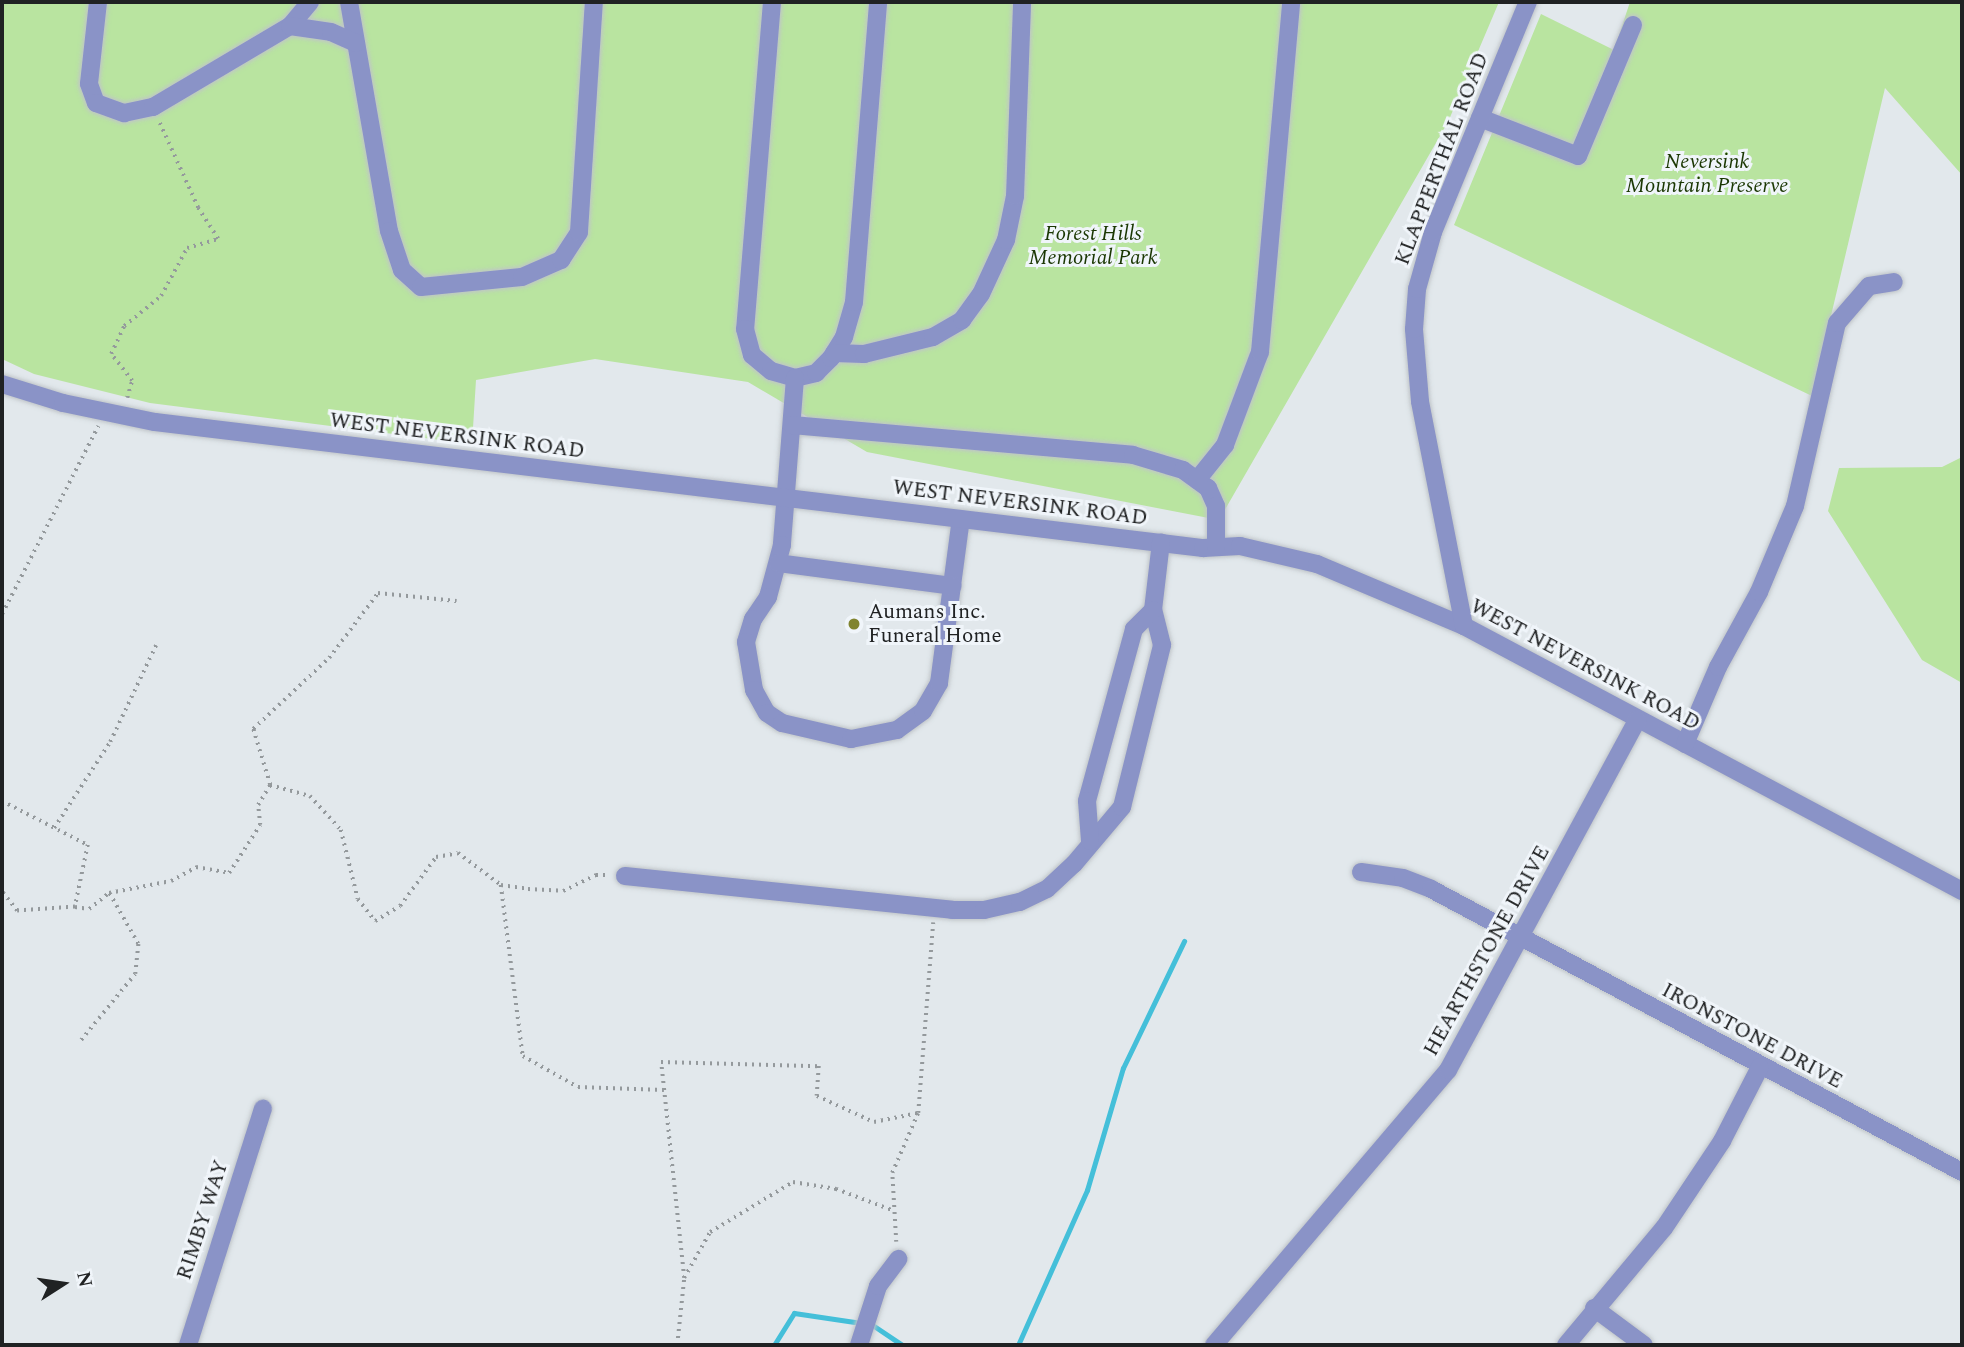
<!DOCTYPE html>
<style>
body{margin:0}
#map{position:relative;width:1964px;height:1347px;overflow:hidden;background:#e2e8ec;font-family:Spectral,serif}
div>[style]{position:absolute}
.green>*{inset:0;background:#b9e4a0}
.stream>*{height:5px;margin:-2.5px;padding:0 2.5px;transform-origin:2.5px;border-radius:2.5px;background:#44bfd9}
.path>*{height:3.5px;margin-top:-1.75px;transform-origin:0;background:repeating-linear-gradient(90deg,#94999c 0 2px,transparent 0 7px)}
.roads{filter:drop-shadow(0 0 2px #bfc4c8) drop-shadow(0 0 2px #bfc4c8)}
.minor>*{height:18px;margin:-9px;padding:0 9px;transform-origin:9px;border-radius:9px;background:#8a93c7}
.dots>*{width:19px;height:19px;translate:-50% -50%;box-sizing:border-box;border:4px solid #f0f5fa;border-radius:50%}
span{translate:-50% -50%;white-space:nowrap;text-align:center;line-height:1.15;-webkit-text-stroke:6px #f0f5fa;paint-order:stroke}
.street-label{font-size:21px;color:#202223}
.park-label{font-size:21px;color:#1a3702;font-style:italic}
.poi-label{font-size:21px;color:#202223}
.left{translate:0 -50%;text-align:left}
.frame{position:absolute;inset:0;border:4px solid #202223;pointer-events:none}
.north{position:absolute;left:28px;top:1249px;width:70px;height:70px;-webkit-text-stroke:5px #f0f5fa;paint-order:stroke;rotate:78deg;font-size:19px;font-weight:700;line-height:28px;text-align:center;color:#202223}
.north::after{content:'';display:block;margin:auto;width:24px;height:32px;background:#202223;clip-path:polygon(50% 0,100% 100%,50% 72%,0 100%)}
</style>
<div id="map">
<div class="green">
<div style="clip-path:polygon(2px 2px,1499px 2px,1448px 122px,1219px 520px,867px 452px,748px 382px,595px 359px,476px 380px,472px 444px,150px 403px,34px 374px,2px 359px)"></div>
<div style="clip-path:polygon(1630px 2px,1962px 2px,1962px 175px,1885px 88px,1812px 396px,1454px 225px,1541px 14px,1614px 50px)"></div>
<div style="clip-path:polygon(1962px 457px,1962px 683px,1922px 660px,1828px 511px,1839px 468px,1942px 467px)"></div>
</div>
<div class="stream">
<div style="left:871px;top:1324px;width:37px;rotate:34deg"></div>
<div style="left:774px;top:1345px;width:38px;rotate:-58deg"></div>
<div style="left:794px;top:1313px;width:68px;rotate:8.5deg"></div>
<div style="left:1018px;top:1345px;width:170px;rotate:-66deg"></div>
<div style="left:1087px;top:1190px;width:127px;rotate:-73.6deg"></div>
<div style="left:1123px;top:1068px;width:141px;rotate:-64.3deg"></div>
</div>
<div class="path">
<div style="left:127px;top:398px;width:18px;rotate:-74deg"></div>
<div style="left:132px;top:381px;width:34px;rotate:-128deg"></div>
<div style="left:111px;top:354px;width:31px;rotate:-65deg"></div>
<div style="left:124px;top:326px;width:48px;rotate:-39deg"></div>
<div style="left:161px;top:296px;width:55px;rotate:-61.6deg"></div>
<div style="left:187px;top:248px;width:32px;rotate:-16deg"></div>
<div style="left:218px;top:239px;width:37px;rotate:-123deg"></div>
<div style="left:198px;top:208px;width:94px;rotate:-114.4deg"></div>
<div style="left:2px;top:614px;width:211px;rotate:-62.9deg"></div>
<div style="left:270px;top:785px;width:59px;rotate:-106.9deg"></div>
<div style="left:253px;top:729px;width:104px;rotate:-43.1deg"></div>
<div style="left:329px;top:658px;width:81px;rotate:-53deg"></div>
<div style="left:378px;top:593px;width:79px;rotate:5.8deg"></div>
<div style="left:2px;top:801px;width:97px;rotate:27.1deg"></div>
<div style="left:88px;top:845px;width:63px;rotate:101.8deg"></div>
<div style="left:75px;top:907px;width:58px;rotate:176.1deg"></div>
<div style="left:17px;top:911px;width:24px;rotate:-128deg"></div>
<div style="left:54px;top:828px;width:103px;rotate:-56.9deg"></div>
<div style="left:110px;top:742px;width:107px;rotate:-64.6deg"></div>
<div style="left:501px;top:885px;width:172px;rotate:82.7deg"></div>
<div style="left:523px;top:1056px;width:63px;rotate:29.4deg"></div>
<div style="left:578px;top:1087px;width:86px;rotate:2deg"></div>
<div style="left:75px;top:907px;width:14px;rotate:8deg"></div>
<div style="left:89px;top:909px;width:26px;rotate:-39deg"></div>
<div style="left:109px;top:893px;width:63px;rotate:-11deg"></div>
<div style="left:171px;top:881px;width:29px;rotate:-29deg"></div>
<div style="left:196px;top:867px;width:34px;rotate:10deg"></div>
<div style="left:229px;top:873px;width:57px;rotate:-57.1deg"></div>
<div style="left:260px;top:825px;width:20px;rotate:-96deg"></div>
<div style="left:258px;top:805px;width:23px;rotate:-59deg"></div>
<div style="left:270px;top:785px;width:41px;rotate:15.4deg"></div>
<div style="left:310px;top:796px;width:46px;rotate:47.6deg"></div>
<div style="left:341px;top:830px;width:71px;rotate:76.2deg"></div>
<div style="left:358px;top:899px;width:28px;rotate:52deg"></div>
<div style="left:375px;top:921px;width:29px;rotate:-31deg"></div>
<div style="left:400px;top:906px;width:61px;rotate:-53.7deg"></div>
<div style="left:436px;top:857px;width:22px;rotate:-10deg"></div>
<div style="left:458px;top:853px;width:54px;rotate:36.7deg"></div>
<div style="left:501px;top:885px;width:27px;rotate:8deg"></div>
<div style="left:528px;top:889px;width:35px;rotate:3deg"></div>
<div style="left:563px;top:891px;width:37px;rotate:-26deg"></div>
<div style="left:596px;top:875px;width:13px"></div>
<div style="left:81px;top:1040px;width:85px;rotate:-50.7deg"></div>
<div style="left:135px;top:974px;width:30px;rotate:-84deg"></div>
<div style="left:138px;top:944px;width:59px;rotate:-119.6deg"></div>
<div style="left:896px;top:1242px;width:69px;rotate:-93.3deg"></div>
<div style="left:892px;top:1173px;width:65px;rotate:-66.6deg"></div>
<div style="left:918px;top:1113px;width:191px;rotate:-85.5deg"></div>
<div style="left:684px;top:1278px;width:217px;rotate:-96.1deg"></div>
<div style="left:661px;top:1062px;width:158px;rotate:1.5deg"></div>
<div style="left:819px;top:1066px;width:30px;rotate:94deg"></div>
<div style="left:817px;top:1096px;width:63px;rotate:24.5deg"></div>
<div style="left:874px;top:1122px;width:45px;rotate:-11.6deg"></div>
<div style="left:677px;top:1345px;width:67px;rotate:-84deg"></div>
<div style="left:684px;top:1278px;width:53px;rotate:-60.5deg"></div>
<div style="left:710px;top:1232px;width:97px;rotate:-31.1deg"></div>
<div style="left:793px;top:1182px;width:44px;rotate:9.2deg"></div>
<div style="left:836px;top:1189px;width:60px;rotate:20.6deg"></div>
</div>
<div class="roads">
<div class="minor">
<div style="left:98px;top:2px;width:82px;rotate:96.3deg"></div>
<div style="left:89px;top:84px;width:20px;rotate:70deg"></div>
<div style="left:96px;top:103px;width:30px;rotate:20deg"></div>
<div style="left:124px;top:113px;width:30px;rotate:-12deg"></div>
<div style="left:153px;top:107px;width:159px;rotate:-30.6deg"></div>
<div style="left:290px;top:26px;width:31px;rotate:-50deg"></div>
<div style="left:349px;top:2px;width:232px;rotate:80.1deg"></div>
<div style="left:389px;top:231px;width:41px;rotate:71.6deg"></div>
<div style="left:402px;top:270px;width:25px;rotate:42deg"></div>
<div style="left:421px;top:287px;width:101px;rotate:-5.7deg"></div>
<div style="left:522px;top:277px;width:43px;rotate:-23.6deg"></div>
<div style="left:561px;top:260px;width:33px;rotate:-57deg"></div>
<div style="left:579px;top:232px;width:230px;rotate:-86.3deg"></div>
<div style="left:772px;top:2px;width:328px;rotate:94.7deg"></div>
<div style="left:745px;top:329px;width:27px;rotate:75deg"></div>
<div style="left:752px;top:355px;width:25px;rotate:40deg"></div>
<div style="left:771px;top:371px;width:25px;rotate:16deg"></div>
<div style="left:795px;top:378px;width:22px;rotate:-13deg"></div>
<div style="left:816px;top:373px;width:21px;rotate:-45deg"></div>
<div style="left:831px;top:358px;width:25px;rotate:-58deg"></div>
<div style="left:844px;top:337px;width:36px;rotate:-74deg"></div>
<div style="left:854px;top:302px;width:301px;rotate:-85.4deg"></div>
<div style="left:290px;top:26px;width:41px;rotate:8.3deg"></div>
<div style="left:331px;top:32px;width:27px;rotate:24deg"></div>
<div style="left:1480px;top:118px;width:105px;rotate:21.2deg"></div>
<div style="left:1578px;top:156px;width:142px;rotate:-67.2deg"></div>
<div style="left:834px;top:353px;width:30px;rotate:2deg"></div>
<div style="left:864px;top:354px;width:71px;rotate:-13.8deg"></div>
<div style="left:933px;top:337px;width:34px;rotate:-30deg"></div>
<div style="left:962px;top:320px;width:32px;rotate:-54deg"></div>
<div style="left:981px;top:294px;width:60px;rotate:-65.2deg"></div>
<div style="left:1006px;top:240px;width:45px;rotate:-78.4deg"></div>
<div style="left:1015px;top:196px;width:194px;rotate:-87.9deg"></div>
<div style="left:795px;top:378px;width:168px;rotate:94.5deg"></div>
<div style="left:782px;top:545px;width:54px;rotate:105.1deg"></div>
<div style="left:768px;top:597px;width:27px;rotate:124deg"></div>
<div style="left:753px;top:619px;width:24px;rotate:107deg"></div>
<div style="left:746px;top:642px;width:49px;rotate:80.5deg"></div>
<div style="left:754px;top:690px;width:26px;rotate:61deg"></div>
<div style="left:767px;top:713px;width:18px;rotate:34deg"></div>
<div style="left:782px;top:723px;width:71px;rotate:13.1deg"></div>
<div style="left:851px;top:739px;width:47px;rotate:-11.1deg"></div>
<div style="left:897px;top:730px;width:32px;rotate:-36deg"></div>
<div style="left:923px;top:711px;width:32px;rotate:-60deg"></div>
<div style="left:939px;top:683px;width:165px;rotate:-82.4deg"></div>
<div style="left:2px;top:384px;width:64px;rotate:17.3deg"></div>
<div style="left:63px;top:403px;width:94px;rotate:11.7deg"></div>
<div style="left:155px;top:422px;width:1056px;rotate:6.86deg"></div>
<div style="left:1203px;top:548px;width:37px;rotate:-3deg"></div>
<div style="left:1240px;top:546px;width:79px;rotate:13.2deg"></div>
<div style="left:1317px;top:564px;width:160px;rotate:22.9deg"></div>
<div style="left:1464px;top:626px;width:564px;rotate:28.02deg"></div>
<div style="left:792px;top:425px;width:342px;rotate:5deg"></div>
<div style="left:1133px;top:455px;width:52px;rotate:16.7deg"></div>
<div style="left:1183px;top:470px;width:31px;rotate:36deg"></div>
<div style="left:1208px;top:488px;width:20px;rotate:66deg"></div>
<div style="left:1216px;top:506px;width:41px;rotate:90deg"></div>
<div style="left:1197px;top:480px;width:45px;rotate:-51.3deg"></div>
<div style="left:1225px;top:445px;width:99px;rotate:-69.4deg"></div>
<div style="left:1260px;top:352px;width:351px;rotate:-84.9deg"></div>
<div style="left:778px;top:563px;width:176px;rotate:7.5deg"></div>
<div style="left:1153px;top:610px;width:68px;rotate:-83.3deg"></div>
<div style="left:1464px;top:626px;width:229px;rotate:-101.1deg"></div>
<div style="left:1420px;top:401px;width:72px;rotate:-94.8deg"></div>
<div style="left:1414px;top:329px;width:40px;rotate:-85.7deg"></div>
<div style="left:1417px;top:289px;width:59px;rotate:-74.3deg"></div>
<div style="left:1433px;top:232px;width:249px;rotate:-67.6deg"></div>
<div style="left:1685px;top:744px;width:84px;rotate:-66.8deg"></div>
<div style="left:1718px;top:667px;width:85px;rotate:-61.3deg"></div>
<div style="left:1759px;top:592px;width:93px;rotate:-67.3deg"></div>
<div style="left:1795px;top:506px;width:188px;rotate:-77.1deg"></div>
<div style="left:1837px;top:323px;width:49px;rotate:-49.1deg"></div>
<div style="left:1869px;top:286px;width:25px;rotate:-9deg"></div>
<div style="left:1361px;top:872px;width:42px;rotate:8.1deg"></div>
<div style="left:1403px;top:878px;width:30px;rotate:21deg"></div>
<div style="left:1431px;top:889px;width:602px;rotate:28.06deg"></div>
<div style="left:625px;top:876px;width:329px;rotate:5.9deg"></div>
<div style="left:952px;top:910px;width:32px"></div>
<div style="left:984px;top:910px;width:37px;rotate:-13deg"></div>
<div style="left:1020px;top:902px;width:30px;rotate:-26deg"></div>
<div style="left:1047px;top:889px;width:37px;rotate:-43deg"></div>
<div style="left:1074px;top:864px;width:75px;rotate:-49.9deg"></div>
<div style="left:1122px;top:807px;width:167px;rotate:-76.1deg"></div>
<div style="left:1162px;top:645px;width:36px;rotate:-104deg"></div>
<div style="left:1153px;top:610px;width:27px;rotate:135deg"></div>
<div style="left:1134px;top:629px;width:178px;rotate:105.3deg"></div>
<div style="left:1087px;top:801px;width:40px;rotate:85.7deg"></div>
<div style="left:1594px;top:1308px;width:62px;rotate:36.5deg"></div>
<div style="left:188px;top:1345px;width:248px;rotate:-72.4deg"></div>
<div style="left:859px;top:1345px;width:62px;rotate:-72.1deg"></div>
<div style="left:878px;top:1286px;width:34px;rotate:-53deg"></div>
<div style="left:1214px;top:1345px;width:361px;rotate:-49.6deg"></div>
<div style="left:1448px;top:1070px;width:398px;rotate:-61.6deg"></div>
<div style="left:1566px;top:1345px;width:153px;rotate:-50.1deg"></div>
<div style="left:1664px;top:1228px;width:105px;rotate:-56.3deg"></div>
<div style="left:1722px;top:1141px;width:83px;rotate:-62.8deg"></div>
</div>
</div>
<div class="dots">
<div style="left:854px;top:624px;background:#80842f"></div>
</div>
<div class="street-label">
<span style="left:1442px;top:159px;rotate:-69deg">KLAPPERTHAL ROAD</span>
<span style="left:457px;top:436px;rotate:7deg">WEST NEVERSINK ROAD</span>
<span style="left:1020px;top:503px;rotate:7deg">WEST NEVERSINK ROAD</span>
<span style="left:1585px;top:665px;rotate:28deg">WEST NEVERSINK ROAD</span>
<span style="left:1487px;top:951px;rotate:-61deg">HEARTHSTONE DRIVE</span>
<span style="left:1752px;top:1036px;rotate:28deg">IRONSTONE DRIVE</span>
<span style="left:203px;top:1220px;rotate:-72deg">RIMBY WAY</span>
</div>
<div class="park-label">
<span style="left:1707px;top:174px">Neversink<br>Mountain Preserve</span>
<span style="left:1093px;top:246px">Forest Hills<br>Memorial Park</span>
</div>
<div class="poi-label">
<span class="left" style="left:868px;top:624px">Aumans Inc.<br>Funeral Home</span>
</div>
<div class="frame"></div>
<div class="north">N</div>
</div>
